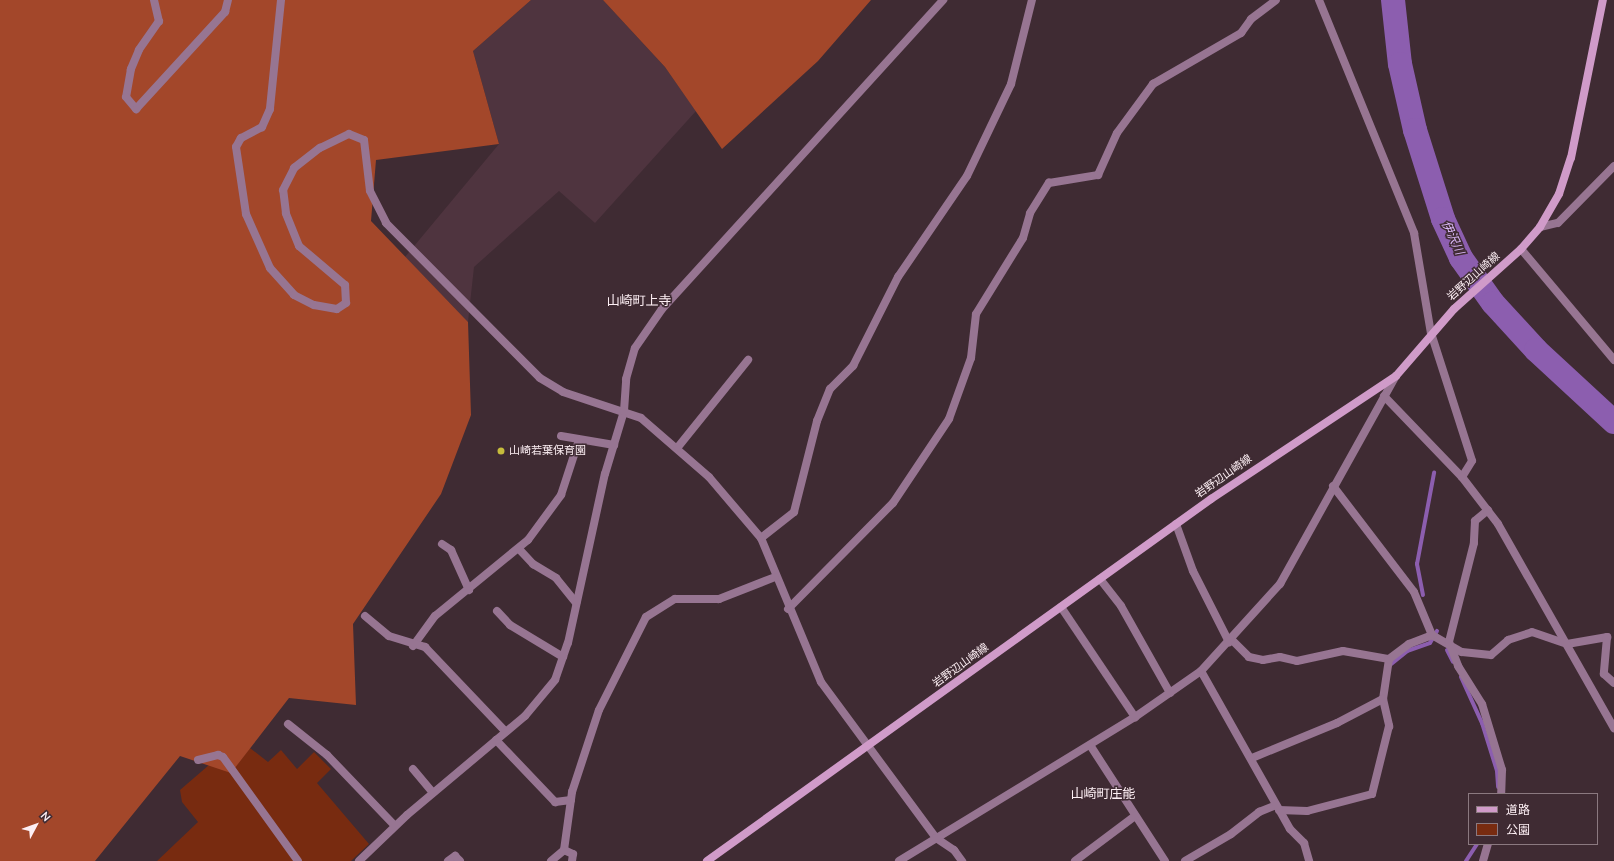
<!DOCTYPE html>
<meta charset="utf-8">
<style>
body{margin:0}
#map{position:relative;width:1614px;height:861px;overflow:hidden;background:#3f2b33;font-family:"Nunito Sans","Noto Sans JP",sans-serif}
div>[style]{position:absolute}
.built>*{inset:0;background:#4f343f}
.green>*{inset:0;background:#782b10}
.forest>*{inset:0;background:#a3472a}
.stream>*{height:4px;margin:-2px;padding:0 2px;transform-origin:2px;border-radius:2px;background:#8c5eaf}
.river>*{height:24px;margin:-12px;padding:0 12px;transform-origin:12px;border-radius:12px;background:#8c5eaf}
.service>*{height:8px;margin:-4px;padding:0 4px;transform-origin:4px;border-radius:4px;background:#977592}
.minor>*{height:8px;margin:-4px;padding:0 4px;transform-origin:4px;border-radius:4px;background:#977592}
.tertiary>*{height:8px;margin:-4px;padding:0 4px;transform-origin:4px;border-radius:4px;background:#977592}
.secondary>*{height:8px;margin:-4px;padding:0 4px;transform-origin:4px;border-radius:4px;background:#d09bc9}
.dots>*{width:11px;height:11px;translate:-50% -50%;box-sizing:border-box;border:2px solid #3f2b33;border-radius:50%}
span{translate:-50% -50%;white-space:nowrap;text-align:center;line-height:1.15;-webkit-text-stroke:3px #3f2b33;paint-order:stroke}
.street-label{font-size:11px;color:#fdeff4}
.poi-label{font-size:11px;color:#fdeff4}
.left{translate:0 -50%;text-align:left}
.water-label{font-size:12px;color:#dbb8f8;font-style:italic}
.quarter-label{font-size:13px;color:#fdeff4}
.legend{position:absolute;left:1468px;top:793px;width:130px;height:52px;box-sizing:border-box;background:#3f2b33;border:1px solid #8b7980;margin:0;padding:5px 7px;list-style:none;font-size:12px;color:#fdeff4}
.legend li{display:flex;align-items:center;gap:8px;height:20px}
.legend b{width:20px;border:1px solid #8b7980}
.north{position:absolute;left:16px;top:805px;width:40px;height:40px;-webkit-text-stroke:3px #3f2b33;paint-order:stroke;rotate:49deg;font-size:11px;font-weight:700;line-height:16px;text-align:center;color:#fdeff4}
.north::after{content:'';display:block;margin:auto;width:14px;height:18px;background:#fdeff4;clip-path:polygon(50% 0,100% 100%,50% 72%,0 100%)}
</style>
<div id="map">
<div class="built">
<div style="clip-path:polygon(531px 0,603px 0,665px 67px,696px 111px,595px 223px,559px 191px,474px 267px,468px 322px,405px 257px,499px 144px,473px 51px)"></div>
</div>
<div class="green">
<div style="clip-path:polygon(250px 748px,268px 762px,281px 750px,297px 769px,314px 752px,331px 769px,317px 783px,369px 844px,351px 861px,157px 861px,198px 822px,182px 802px,180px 790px,209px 765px,231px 772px)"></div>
</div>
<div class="forest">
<div style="clip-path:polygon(0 0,531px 0,473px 51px,499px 144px,376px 160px,371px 221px,468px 322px,471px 415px,441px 494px,353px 624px,356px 705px,289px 698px,231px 773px,180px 756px,95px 861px,0 861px)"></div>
<div style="clip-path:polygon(603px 0,871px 0,818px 61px,722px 149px,665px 67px)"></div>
</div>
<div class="stream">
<div style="left:1423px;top:595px;width:32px;rotate:-101deg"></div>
<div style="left:1417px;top:564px;width:93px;rotate:-79.4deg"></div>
<div style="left:1447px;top:650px;width:13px;rotate:63deg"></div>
<div style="left:1390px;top:665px;width:22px;rotate:-39deg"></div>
<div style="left:1407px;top:651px;width:24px;rotate:-19deg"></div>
<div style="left:1430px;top:643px;width:14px;rotate:-60deg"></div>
<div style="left:1461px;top:677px;width:51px;rotate:65.5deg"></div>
<div style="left:1482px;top:723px;width:50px;rotate:72.6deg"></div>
<div style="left:1497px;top:771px;width:16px;rotate:86deg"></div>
<div style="left:1466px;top:861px;width:20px;rotate:-57deg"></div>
</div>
<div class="river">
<div style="left:1393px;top:0;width:64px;rotate:83.8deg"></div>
<div style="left:1400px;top:64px;width:68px;rotate:77.2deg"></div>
<div style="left:1415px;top:130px;width:93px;rotate:72.5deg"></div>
<div style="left:1443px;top:219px;width:43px;rotate:65.2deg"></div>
<div style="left:1461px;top:258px;width:55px;rotate:54.6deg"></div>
<div style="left:1493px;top:303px;width:64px;rotate:47.5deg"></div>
<div style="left:1536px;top:350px;width:106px;rotate:42.7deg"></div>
</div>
<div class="service">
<div style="left:561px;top:436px;width:54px;rotate:9.6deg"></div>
<div style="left:1176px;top:524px;width:50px;rotate:70.1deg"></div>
<div style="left:1193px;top:571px;width:80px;rotate:63.1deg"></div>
<div style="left:442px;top:544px;width:11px;rotate:34deg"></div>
<div style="left:451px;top:550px;width:44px;rotate:65.8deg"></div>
<div style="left:519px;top:549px;width:21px;rotate:47deg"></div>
<div style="left:533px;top:564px;width:27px;rotate:31deg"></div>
<div style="left:556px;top:578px;width:32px;rotate:51deg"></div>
<div style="left:1100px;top:579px;width:34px;rotate:52deg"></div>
<div style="left:1121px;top:606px;width:100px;rotate:60.6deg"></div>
<div style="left:497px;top:611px;width:19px;rotate:47deg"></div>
<div style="left:510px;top:625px;width:62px;rotate:31.1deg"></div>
<div style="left:1231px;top:639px;width:25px;rotate:45deg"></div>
<div style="left:1249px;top:657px;width:14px;rotate:12deg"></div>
<div style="left:1263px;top:660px;width:17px;rotate:-10deg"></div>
<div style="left:1280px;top:657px;width:17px;rotate:13deg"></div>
<div style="left:1297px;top:661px;width:47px;rotate:-12.3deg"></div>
<div style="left:1343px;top:651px;width:47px;rotate:9.9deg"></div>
<div style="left:1389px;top:659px;width:40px;rotate:98.5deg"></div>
<div style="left:1383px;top:699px;width:28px;rotate:77deg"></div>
<div style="left:1389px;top:726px;width:70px;rotate:104deg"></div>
<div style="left:1372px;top:794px;width:67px;rotate:165.3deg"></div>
<div style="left:1307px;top:811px;width:28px;rotate:-178deg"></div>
<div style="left:413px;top:646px;width:37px;rotate:-54deg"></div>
<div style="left:435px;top:616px;width:120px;rotate:-39.3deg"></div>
<div style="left:528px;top:540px;width:56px;rotate:-53.7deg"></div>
<div style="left:561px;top:495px;width:58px;rotate:-71.9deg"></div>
<div style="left:288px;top:724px;width:50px;rotate:38.5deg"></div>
<div style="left:327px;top:755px;width:98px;rotate:46.2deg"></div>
<div style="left:496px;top:740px;width:86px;rotate:46.4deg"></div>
<div style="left:555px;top:802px;width:16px;rotate:-7deg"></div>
<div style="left:1252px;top:758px;width:92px;rotate:-22.4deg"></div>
<div style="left:1337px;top:723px;width:52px;rotate:-27.6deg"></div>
<div style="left:198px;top:760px;width:21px;rotate:-14deg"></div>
<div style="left:218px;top:755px;width:5px;rotate:22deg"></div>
<div style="left:223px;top:757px;width:128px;rotate:54.2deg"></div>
<div style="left:413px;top:769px;width:31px;rotate:50deg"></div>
<div style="left:564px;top:850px;width:10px;rotate:24deg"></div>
<div style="left:573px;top:854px;width:7px;rotate:98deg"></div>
<div style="left:448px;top:861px;width:9px;rotate:-36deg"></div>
<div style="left:455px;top:856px;width:7px;rotate:45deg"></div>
<div style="left:1185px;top:861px;width:53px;rotate:-30.4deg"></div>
<div style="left:1231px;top:834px;width:36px;rotate:-38deg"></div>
<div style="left:1259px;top:812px;width:18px;rotate:-22deg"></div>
</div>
<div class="minor">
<div style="left:154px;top:0;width:22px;rotate:77deg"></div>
<div style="left:159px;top:21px;width:35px;rotate:125deg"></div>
<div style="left:139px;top:50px;width:21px;rotate:113deg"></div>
<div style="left:131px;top:69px;width:28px;rotate:100deg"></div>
<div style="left:126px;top:97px;width:16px;rotate:50deg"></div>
<div style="left:136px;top:109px;width:132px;rotate:-47.5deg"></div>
<div style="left:225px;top:12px;width:12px;rotate:-76deg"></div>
<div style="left:281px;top:0;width:110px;rotate:95.8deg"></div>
<div style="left:270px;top:109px;width:20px;rotate:114deg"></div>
<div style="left:262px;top:127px;width:24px;rotate:152deg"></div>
<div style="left:241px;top:138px;width:10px;rotate:119deg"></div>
<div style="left:236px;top:147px;width:68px;rotate:81.5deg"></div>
<div style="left:246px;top:214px;width:59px;rotate:66deg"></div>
<div style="left:270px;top:268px;width:36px;rotate:48deg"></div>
<div style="left:294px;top:295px;width:22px;rotate:27deg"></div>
<div style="left:314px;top:305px;width:23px;rotate:10deg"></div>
<div style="left:337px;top:309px;width:11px;rotate:-34deg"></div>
<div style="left:346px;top:303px;width:18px;rotate:-93deg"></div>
<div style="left:345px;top:285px;width:60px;rotate:-139.7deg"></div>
<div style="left:299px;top:246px;width:35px;rotate:-112deg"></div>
<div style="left:286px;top:213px;width:23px;rotate:-97deg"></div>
<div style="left:283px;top:190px;width:25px;rotate:-63deg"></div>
<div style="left:294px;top:168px;width:33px;rotate:-38deg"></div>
<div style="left:320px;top:148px;width:32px;rotate:-26deg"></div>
<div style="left:349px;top:134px;width:16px;rotate:22deg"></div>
<div style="left:364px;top:140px;width:51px;rotate:83.3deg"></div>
<div style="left:370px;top:191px;width:36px;rotate:63deg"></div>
<div style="left:386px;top:223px;width:218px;rotate:45.2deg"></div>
<div style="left:540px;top:378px;width:27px;rotate:31deg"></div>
<div style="left:563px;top:392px;width:82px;rotate:18.4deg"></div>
<div style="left:641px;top:418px;width:90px;rotate:40.9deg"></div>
<div style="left:709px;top:477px;width:80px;rotate:49.6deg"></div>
<div style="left:761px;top:538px;width:156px;rotate:67.4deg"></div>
<div style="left:821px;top:682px;width:194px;rotate:53.6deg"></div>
<div style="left:936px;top:838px;width:22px;rotate:34deg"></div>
<div style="left:954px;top:850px;width:14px;rotate:54deg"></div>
<div style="left:1319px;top:0;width:252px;rotate:67.8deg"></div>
<div style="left:1414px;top:233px;width:101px;rotate:80.4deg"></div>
<div style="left:1431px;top:333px;width:134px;rotate:72.2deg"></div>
<div style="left:1472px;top:461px;width:19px;rotate:122deg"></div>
<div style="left:1540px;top:227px;width:18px;rotate:-13deg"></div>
<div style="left:1558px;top:223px;width:80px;rotate:-45.5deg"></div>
<div style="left:1521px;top:249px;width:145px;rotate:50deg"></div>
<div style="left:678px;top:447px;width:112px;rotate:-51.2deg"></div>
<div style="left:1333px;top:486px;width:133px;rotate:52.6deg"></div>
<div style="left:1414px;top:592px;width:47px;rotate:67.3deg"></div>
<div style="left:1432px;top:635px;width:34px;rotate:30deg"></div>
<div style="left:1462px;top:652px;width:29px;rotate:6deg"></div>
<div style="left:1491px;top:655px;width:23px;rotate:-41deg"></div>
<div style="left:1508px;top:640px;width:25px;rotate:-18deg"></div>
<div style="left:1532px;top:632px;width:37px;rotate:19deg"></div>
<div style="left:1567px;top:644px;width:41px;rotate:-9.9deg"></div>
<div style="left:1607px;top:637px;width:37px;rotate:95deg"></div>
<div style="left:1604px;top:674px;width:13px;rotate:42deg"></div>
<div style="left:1488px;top:510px;width:17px;rotate:140deg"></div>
<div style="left:1475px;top:521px;width:22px;rotate:93deg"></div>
<div style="left:1474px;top:543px;width:102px;rotate:104.2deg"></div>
<div style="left:1449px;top:642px;width:26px;rotate:69deg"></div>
<div style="left:1458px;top:666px;width:45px;rotate:57.7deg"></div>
<div style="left:1482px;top:704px;width:69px;rotate:73.1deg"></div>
<div style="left:1502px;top:770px;width:24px;rotate:92deg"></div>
<div style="left:761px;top:538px;width:42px;rotate:-38.2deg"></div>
<div style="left:794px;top:512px;width:94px;rotate:-75.8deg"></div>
<div style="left:817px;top:421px;width:35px;rotate:-68deg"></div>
<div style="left:830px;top:389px;width:33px;rotate:-45deg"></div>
<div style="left:853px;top:366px;width:100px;rotate:-63.2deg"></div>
<div style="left:898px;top:277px;width:122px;rotate:-55.7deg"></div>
<div style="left:967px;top:176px;width:102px;rotate:-64.4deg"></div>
<div style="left:1011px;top:84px;width:87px;rotate:-76deg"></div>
<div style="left:1061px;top:607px;width:133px;rotate:56.1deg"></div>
<div style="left:788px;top:609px;width:149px;rotate:-45.3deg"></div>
<div style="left:893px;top:503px;width:101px;rotate:-56.3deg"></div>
<div style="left:949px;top:419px;width:65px;rotate:-70.2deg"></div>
<div style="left:971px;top:358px;width:44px;rotate:-83.5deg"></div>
<div style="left:976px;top:314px;width:89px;rotate:-58.3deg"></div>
<div style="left:1023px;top:238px;width:26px;rotate:-74deg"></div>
<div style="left:1030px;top:213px;width:36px;rotate:-58deg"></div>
<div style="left:1049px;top:183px;width:50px;rotate:-9.3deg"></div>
<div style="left:1098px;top:175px;width:46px;rotate:-65.7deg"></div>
<div style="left:1117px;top:133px;width:61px;rotate:-53.7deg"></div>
<div style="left:1153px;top:84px;width:102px;rotate:-30.1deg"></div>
<div style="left:1241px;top:33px;width:17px;rotate:-54deg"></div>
<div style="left:1251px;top:19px;width:31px;rotate:-37deg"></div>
<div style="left:365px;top:616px;width:31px;rotate:40deg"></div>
<div style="left:389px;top:636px;width:38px;rotate:17deg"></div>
<div style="left:425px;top:647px;width:117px;rotate:46.4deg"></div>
<div style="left:1389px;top:659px;width:25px;rotate:-37deg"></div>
<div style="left:1409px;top:644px;width:25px;rotate:-21deg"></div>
<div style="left:1201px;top:671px;width:181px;rotate:60.6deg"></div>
<div style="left:1290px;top:829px;width:20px;rotate:45deg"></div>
<div style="left:1304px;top:843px;width:19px;rotate:74deg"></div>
<div style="left:1090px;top:745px;width:138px;rotate:57.1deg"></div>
<div style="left:359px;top:861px;width:66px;rotate:-43.8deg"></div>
<div style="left:407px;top:815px;width:154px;rotate:-40deg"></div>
<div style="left:525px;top:716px;width:47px;rotate:-50.2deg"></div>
<div style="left:555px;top:680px;width:39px;rotate:-71deg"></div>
<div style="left:568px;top:643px;width:173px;rotate:-77.7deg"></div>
<div style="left:605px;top:474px;width:66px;rotate:-73.2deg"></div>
<div style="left:624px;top:411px;width:32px;rotate:-86deg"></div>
<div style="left:626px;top:379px;width:32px;rotate:-74deg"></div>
<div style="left:635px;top:348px;width:47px;rotate:-55.3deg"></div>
<div style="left:662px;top:309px;width:418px;rotate:-47.7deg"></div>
<div style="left:551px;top:861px;width:17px;rotate:-40deg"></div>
<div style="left:564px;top:850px;width:59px;rotate:-82.1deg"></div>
<div style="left:572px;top:792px;width:86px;rotate:-71.8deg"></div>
<div style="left:599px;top:710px;width:104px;rotate:-63.2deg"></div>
<div style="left:646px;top:617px;width:34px;rotate:-32deg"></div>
<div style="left:675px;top:599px;width:44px"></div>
<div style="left:719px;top:599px;width:60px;rotate:-21.4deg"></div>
<div style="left:899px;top:861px;width:276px;rotate:-31.4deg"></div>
<div style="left:1135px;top:717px;width:80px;rotate:-34.9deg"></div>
<div style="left:1201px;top:671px;width:118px;rotate:-47.8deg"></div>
<div style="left:1280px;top:584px;width:238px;rotate:-60.9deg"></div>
<div style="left:1075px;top:861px;width:75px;rotate:-36.9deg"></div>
<div style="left:1483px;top:861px;width:18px;rotate:-74deg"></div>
</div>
<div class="tertiary">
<div style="left:1384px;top:396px;width:112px;rotate:46.1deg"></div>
<div style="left:1462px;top:477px;width:59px;rotate:52.5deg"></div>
<div style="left:1498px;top:524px;width:235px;rotate:60.4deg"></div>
</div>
<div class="secondary">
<div style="left:707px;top:861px;width:621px;rotate:-35.69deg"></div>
<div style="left:1211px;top:499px;width:222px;rotate:-33.6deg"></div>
<div style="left:1396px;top:376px;width:89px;rotate:-49.1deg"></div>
<div style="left:1454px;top:309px;width:90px;rotate:-41.8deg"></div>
<div style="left:1521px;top:249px;width:29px;rotate:-49deg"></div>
<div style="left:1540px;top:227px;width:38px;rotate:-60deg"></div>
<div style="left:1559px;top:194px;width:38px;rotate:-72deg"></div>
<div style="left:1571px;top:158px;width:161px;rotate:-78.6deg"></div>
</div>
<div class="dots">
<div style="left:501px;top:451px;background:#c6bc3c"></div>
</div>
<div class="street-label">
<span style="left:1474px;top:277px;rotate:-42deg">岩野辺山崎線</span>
<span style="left:1224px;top:477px;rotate:-35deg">岩野辺山崎線</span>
<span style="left:961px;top:666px;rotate:-36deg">岩野辺山崎線</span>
</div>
<div class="poi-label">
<span class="left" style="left:509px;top:451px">山崎若葉保育園</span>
</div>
<div class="water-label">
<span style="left:1452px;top:238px;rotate:65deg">伊沢川</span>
</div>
<div class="quarter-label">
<span style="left:639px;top:301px">山崎町上寺</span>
<span style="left:1103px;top:794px">山崎町庄能</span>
</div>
<ul class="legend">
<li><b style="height:5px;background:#d09bc9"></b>道路</li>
<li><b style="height:11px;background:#782b10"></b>公園</li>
</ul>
<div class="north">N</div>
</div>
